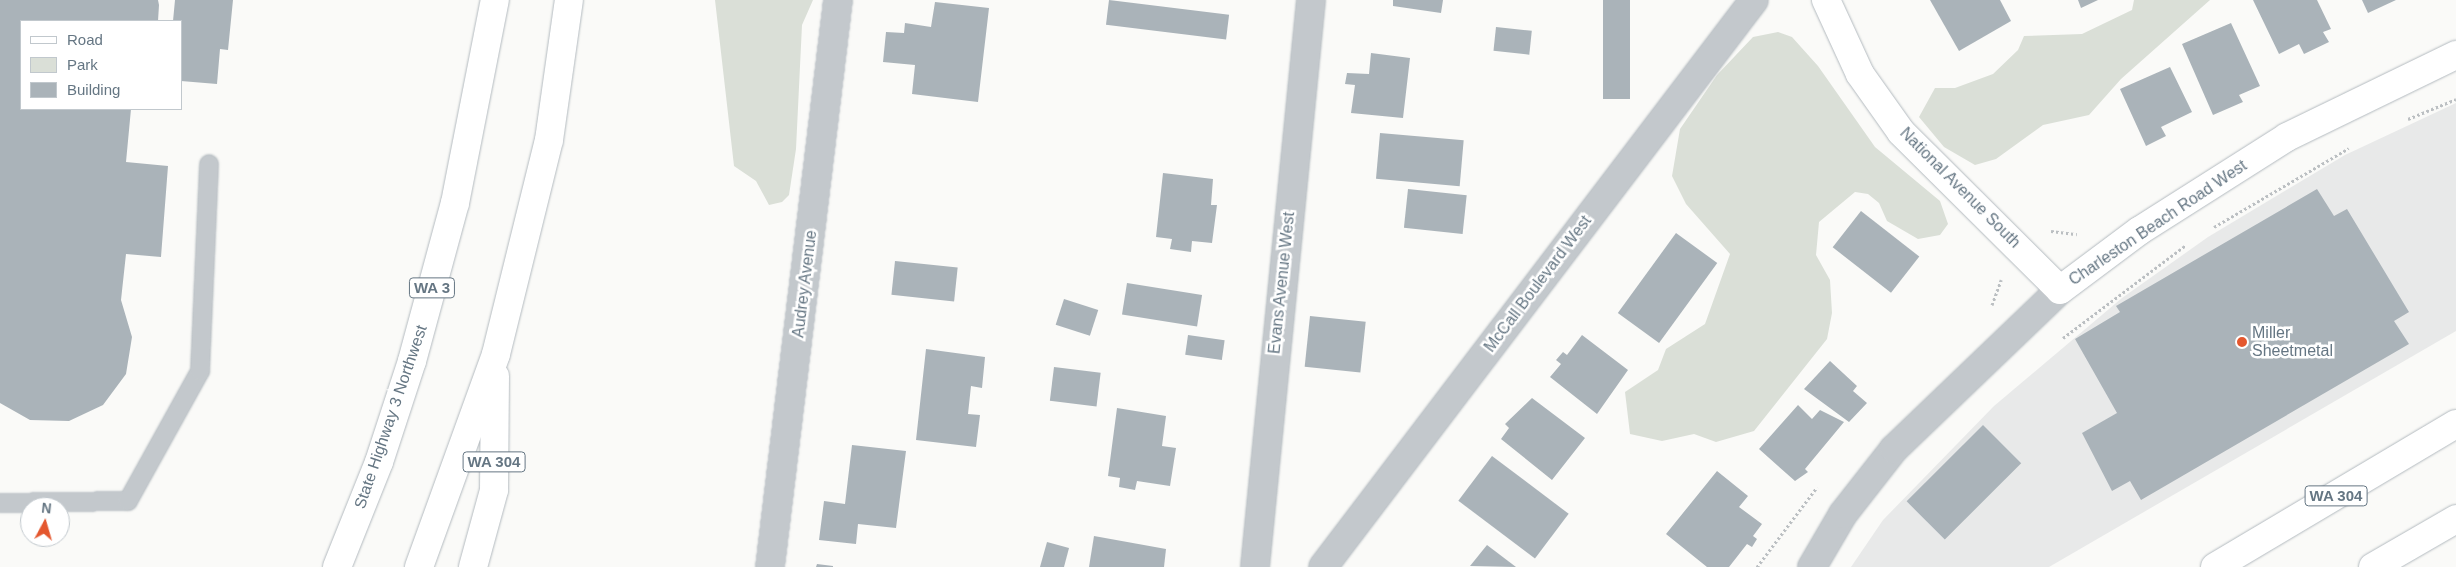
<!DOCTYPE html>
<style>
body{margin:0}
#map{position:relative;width:2456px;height:567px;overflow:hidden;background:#fafaf8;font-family:Helvetica,sans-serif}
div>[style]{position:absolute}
.built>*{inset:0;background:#e8e9e9}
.green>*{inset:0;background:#dadfd7}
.building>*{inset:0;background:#aab3b9;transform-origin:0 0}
.path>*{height:3px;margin-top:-1.5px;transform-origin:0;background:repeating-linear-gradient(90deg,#bbbfc2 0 2.5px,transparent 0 5px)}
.roads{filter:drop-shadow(0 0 1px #b3babf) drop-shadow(0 0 1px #b3babf)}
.service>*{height:18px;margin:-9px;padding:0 9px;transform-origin:9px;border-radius:9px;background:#c3c8cc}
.minor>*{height:28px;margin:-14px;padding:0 14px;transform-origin:14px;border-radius:14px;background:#c3c8cc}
.secondary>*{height:28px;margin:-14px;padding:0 14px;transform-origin:14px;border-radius:14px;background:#fff}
.motorway>*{height:28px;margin:-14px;padding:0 14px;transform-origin:14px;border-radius:14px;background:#fff}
.dots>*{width:14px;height:14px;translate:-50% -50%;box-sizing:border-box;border:2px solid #fff;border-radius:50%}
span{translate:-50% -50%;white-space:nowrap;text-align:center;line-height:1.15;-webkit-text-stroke:5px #fff;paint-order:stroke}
.shield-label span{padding:1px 4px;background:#fff;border:1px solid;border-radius:4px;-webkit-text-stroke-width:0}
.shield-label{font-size:15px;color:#657683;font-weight:700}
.street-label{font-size:16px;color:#657683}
.poi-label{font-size:16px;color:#657683}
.left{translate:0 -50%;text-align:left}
.legend{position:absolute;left:20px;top:20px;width:162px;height:90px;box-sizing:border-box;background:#fff;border:1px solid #c1c8cd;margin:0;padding:6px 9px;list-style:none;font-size:15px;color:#657683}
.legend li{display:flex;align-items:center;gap:10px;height:25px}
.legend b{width:25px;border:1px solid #c1c8cd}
.north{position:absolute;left:20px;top:497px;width:50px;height:50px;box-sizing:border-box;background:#fff;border:1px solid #c1c8cd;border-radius:50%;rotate:6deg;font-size:14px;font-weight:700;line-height:20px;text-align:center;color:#657683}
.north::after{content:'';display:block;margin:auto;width:18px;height:22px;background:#e4572e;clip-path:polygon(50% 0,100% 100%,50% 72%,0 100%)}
</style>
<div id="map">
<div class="built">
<div style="clip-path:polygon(2456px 103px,2456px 331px,2049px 567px,1851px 567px,1883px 520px,1994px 406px,2122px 298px,2208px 237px,2345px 155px)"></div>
</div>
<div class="green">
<div style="clip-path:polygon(715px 0,813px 0,802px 25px,796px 149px,789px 195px,782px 202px,769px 205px,756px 181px,734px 166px)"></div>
<div style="clip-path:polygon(2134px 0,2210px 0,2121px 79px,2089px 115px,2043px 125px,1996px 159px,1975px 165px,1944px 147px,1919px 117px,1935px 88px,1955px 88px,1993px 74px,2018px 50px,2024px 36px,2082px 34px,2132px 10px)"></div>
<div style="clip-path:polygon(1778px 32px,1792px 37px,1818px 66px,1875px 147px,1940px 201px,1948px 224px,1940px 235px,1918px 239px,1887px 221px,1879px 203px,1868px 194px,1855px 192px,1819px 222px,1816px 255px,1830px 280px,1832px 313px,1827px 339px,1754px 431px,1716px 442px,1694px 434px,1662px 441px,1630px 434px,1625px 392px,1658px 370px,1666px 349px,1705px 324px,1730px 254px,1686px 204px,1672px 176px,1680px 129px,1717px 75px,1753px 37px)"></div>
</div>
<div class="building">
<div style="clip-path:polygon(0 0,158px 0,159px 5px,158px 21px,21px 21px,21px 109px,131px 109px,126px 162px,168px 166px,161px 257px,126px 254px,121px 300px,132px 337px,126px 374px,103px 405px,69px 421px,30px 420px,0 403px)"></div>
<div style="clip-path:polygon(175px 0,233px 0,228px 50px,220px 49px,217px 84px,181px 81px,181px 21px,173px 21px)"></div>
<div style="left:1109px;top:0;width:121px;height:25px;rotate:7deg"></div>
<div style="clip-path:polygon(1393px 0,1443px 0,1441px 13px,1393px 6px)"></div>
<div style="left:1603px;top:0;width:27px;height:99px"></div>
<div style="clip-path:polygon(1930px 0,2000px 0,2011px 21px,1959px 51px)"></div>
<div style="clip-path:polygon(2078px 0,2098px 0,2081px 8px)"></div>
<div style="clip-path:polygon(2253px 0,2317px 0,2331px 29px,2323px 32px,2329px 42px,2304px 54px,2299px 44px,2279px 54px)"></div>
<div style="clip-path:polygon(2362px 0,2396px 0,2368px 13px)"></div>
<div style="clip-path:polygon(935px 2px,989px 8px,978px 102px,912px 94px,915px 65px,883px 62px,886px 32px,904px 33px,905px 23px,931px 27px)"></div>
<div style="clip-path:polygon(2231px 23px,2260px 86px,2239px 95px,2243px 102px,2213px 115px,2182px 44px)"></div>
<div style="left:1496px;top:27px;width:36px;height:24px;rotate:6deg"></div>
<div style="clip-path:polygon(1371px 53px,1410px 58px,1403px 118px,1351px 113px,1355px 85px,1345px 84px,1347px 73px,1369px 74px)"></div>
<div style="clip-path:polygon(2170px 67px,2192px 112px,2161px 127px,2166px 136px,2146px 146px,2120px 89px)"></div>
<div style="left:1380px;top:133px;width:84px;height:46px;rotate:5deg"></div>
<div style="clip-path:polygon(1163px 173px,1213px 179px,1211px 205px,1217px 205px,1212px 243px,1192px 241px,1191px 252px,1170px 249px,1172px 239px,1156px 237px)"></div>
<div style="left:1408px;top:189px;width:59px;height:39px;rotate:6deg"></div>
<div style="clip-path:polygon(2317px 189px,2334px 216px,2347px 209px,2409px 312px,2394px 321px,2409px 344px,2141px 500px,2130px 481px,2112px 491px,2082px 433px,2117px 413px,2075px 339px,2120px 312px,2116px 306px)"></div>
<div style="left:1861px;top:211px;width:74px;height:46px;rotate:38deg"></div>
<div style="left:1676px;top:233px;width:51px;height:99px;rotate:36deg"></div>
<div style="left:895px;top:261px;width:63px;height:34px;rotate:6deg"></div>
<div style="left:1127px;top:283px;width:76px;height:32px;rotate:9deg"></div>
<div style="left:1064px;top:299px;width:36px;height:27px;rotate:18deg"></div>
<div style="left:1310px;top:316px;width:56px;height:51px;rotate:6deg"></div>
<div style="left:1188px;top:335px;width:37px;height:20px;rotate:8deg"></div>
<div style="clip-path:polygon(1582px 335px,1628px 370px,1597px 414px,1550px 377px,1561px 364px,1556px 360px,1563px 352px,1567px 355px)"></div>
<div style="clip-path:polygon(926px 349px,985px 357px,982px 388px,971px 386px,968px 414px,980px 415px,976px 447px,916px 440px)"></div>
<div style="clip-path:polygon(1830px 361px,1857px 386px,1853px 391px,1867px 403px,1849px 422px,1804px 389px)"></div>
<div style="left:1054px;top:367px;width:47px;height:34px;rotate:7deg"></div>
<div style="clip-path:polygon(1532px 398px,1585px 438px,1552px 480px,1501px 439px,1509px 428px,1505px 424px)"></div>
<div style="clip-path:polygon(1798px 405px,1812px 419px,1820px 410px,1844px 422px,1805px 469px,1808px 472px,1795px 481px,1759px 449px)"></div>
<div style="clip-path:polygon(1117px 408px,1166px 416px,1162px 446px,1176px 448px,1170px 486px,1137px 481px,1135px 490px,1119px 487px,1120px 478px,1108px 476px)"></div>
<div style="left:1983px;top:425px;width:54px;height:108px;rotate:45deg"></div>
<div style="clip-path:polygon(852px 445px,906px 451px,896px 528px,858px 524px,856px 544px,819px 540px,824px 501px,845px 504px)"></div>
<div style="left:1492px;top:456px;width:96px;height:56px;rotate:37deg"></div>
<div style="clip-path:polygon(1717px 471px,1748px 496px,1739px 507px,1762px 524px,1753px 536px,1757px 539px,1752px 547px,1747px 544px,1729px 567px,1707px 567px,1666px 534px)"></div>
<div style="clip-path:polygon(1094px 536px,1166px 549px,1164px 567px,1089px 567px)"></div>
<div style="clip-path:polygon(1047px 542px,1069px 548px,1064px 567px,1040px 567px)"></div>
<div style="clip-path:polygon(1487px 545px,1516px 567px,1470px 566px)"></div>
<div style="clip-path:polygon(817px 564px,833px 566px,833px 567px,816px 567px)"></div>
</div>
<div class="path">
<div style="left:2408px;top:119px;width:52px;rotate:-22.6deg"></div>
<div style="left:2214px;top:227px;width:156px;rotate:-30.3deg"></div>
<div style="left:2051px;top:231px;width:26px;rotate:7deg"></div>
<div style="left:1992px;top:305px;width:27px;rotate:-70deg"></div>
<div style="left:2063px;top:338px;width:154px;rotate:-37.1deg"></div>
<div style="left:1757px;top:567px;width:100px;rotate:-53.1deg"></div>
</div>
<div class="roads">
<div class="service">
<div style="left:0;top:503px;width:128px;rotate:-0.9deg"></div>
<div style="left:128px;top:501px;width:149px;rotate:-61deg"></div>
<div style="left:200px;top:371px;width:207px;rotate:-87.5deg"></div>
</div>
<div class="minor">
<div style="left:770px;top:567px;width:571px;rotate:-83.16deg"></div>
<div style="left:1255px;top:567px;width:570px;rotate:-84.36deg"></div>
<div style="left:1323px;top:567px;width:712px;rotate:-52.76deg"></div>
<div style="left:1812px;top:567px;width:61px;rotate:-59.7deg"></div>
<div style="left:1843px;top:514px;width:83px;rotate:-51.9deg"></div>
<div style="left:1894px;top:449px;width:230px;rotate:-43.8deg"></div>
</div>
<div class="secondary">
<div style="left:1826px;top:0;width:81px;rotate:65.3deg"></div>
<div style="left:1860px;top:74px;width:71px;rotate:54.7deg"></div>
<div style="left:1901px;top:132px;width:224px;rotate:44.8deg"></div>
<div style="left:2060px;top:290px;width:99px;rotate:-36.8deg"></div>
<div style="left:2139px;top:231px;width:175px;rotate:-32.4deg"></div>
<div style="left:2287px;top:137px;width:188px;rotate:-25.9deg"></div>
</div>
<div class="motorway">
<div style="left:337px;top:567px;width:113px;rotate:-68.2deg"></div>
<div style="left:379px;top:462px;width:106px;rotate:-71.9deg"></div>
<div style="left:412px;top:361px;width:164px;rotate:-74.8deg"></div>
<div style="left:455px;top:203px;width:207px;rotate:-78.9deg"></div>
<div style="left:419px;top:567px;width:226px;rotate:-70.1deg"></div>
<div style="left:496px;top:354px;width:220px;rotate:-76.1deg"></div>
<div style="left:549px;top:140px;width:141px;rotate:-81.9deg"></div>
<div style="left:473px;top:567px;width:80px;rotate:-74.7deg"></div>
<div style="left:494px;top:490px;width:114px;rotate:-89.5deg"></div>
<div style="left:2215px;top:567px;width:280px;rotate:-30.7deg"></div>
<div style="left:2373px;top:567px;width:96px;rotate:-30deg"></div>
</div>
</div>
<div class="dots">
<div style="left:2242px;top:342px;background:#e4572e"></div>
</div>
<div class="shield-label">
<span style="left:432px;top:288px">WA 3</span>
<span style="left:494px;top:462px">WA 304</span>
<span style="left:2336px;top:496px">WA 304</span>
</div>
<div class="street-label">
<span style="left:1960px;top:188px;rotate:45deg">National Avenue South</span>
<span style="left:2158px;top:223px;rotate:-34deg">Charleston Beach Road West</span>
<span style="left:1282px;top:283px;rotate:-84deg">Evans Avenue West</span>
<span style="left:805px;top:284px;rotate:-83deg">Audrey Avenue</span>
<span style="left:1538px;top:284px;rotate:-53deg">McCall Boulevard West</span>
<span style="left:391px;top:417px;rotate:-71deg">State Highway 3 Northwest</span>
</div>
<div class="poi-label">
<span class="left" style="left:2252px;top:342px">Miller<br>Sheetmetal</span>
</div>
<ul class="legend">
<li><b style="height:6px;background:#fff"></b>Road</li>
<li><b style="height:14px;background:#dadfd7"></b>Park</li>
<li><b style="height:14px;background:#aab3b9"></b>Building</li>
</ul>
<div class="north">N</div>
</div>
